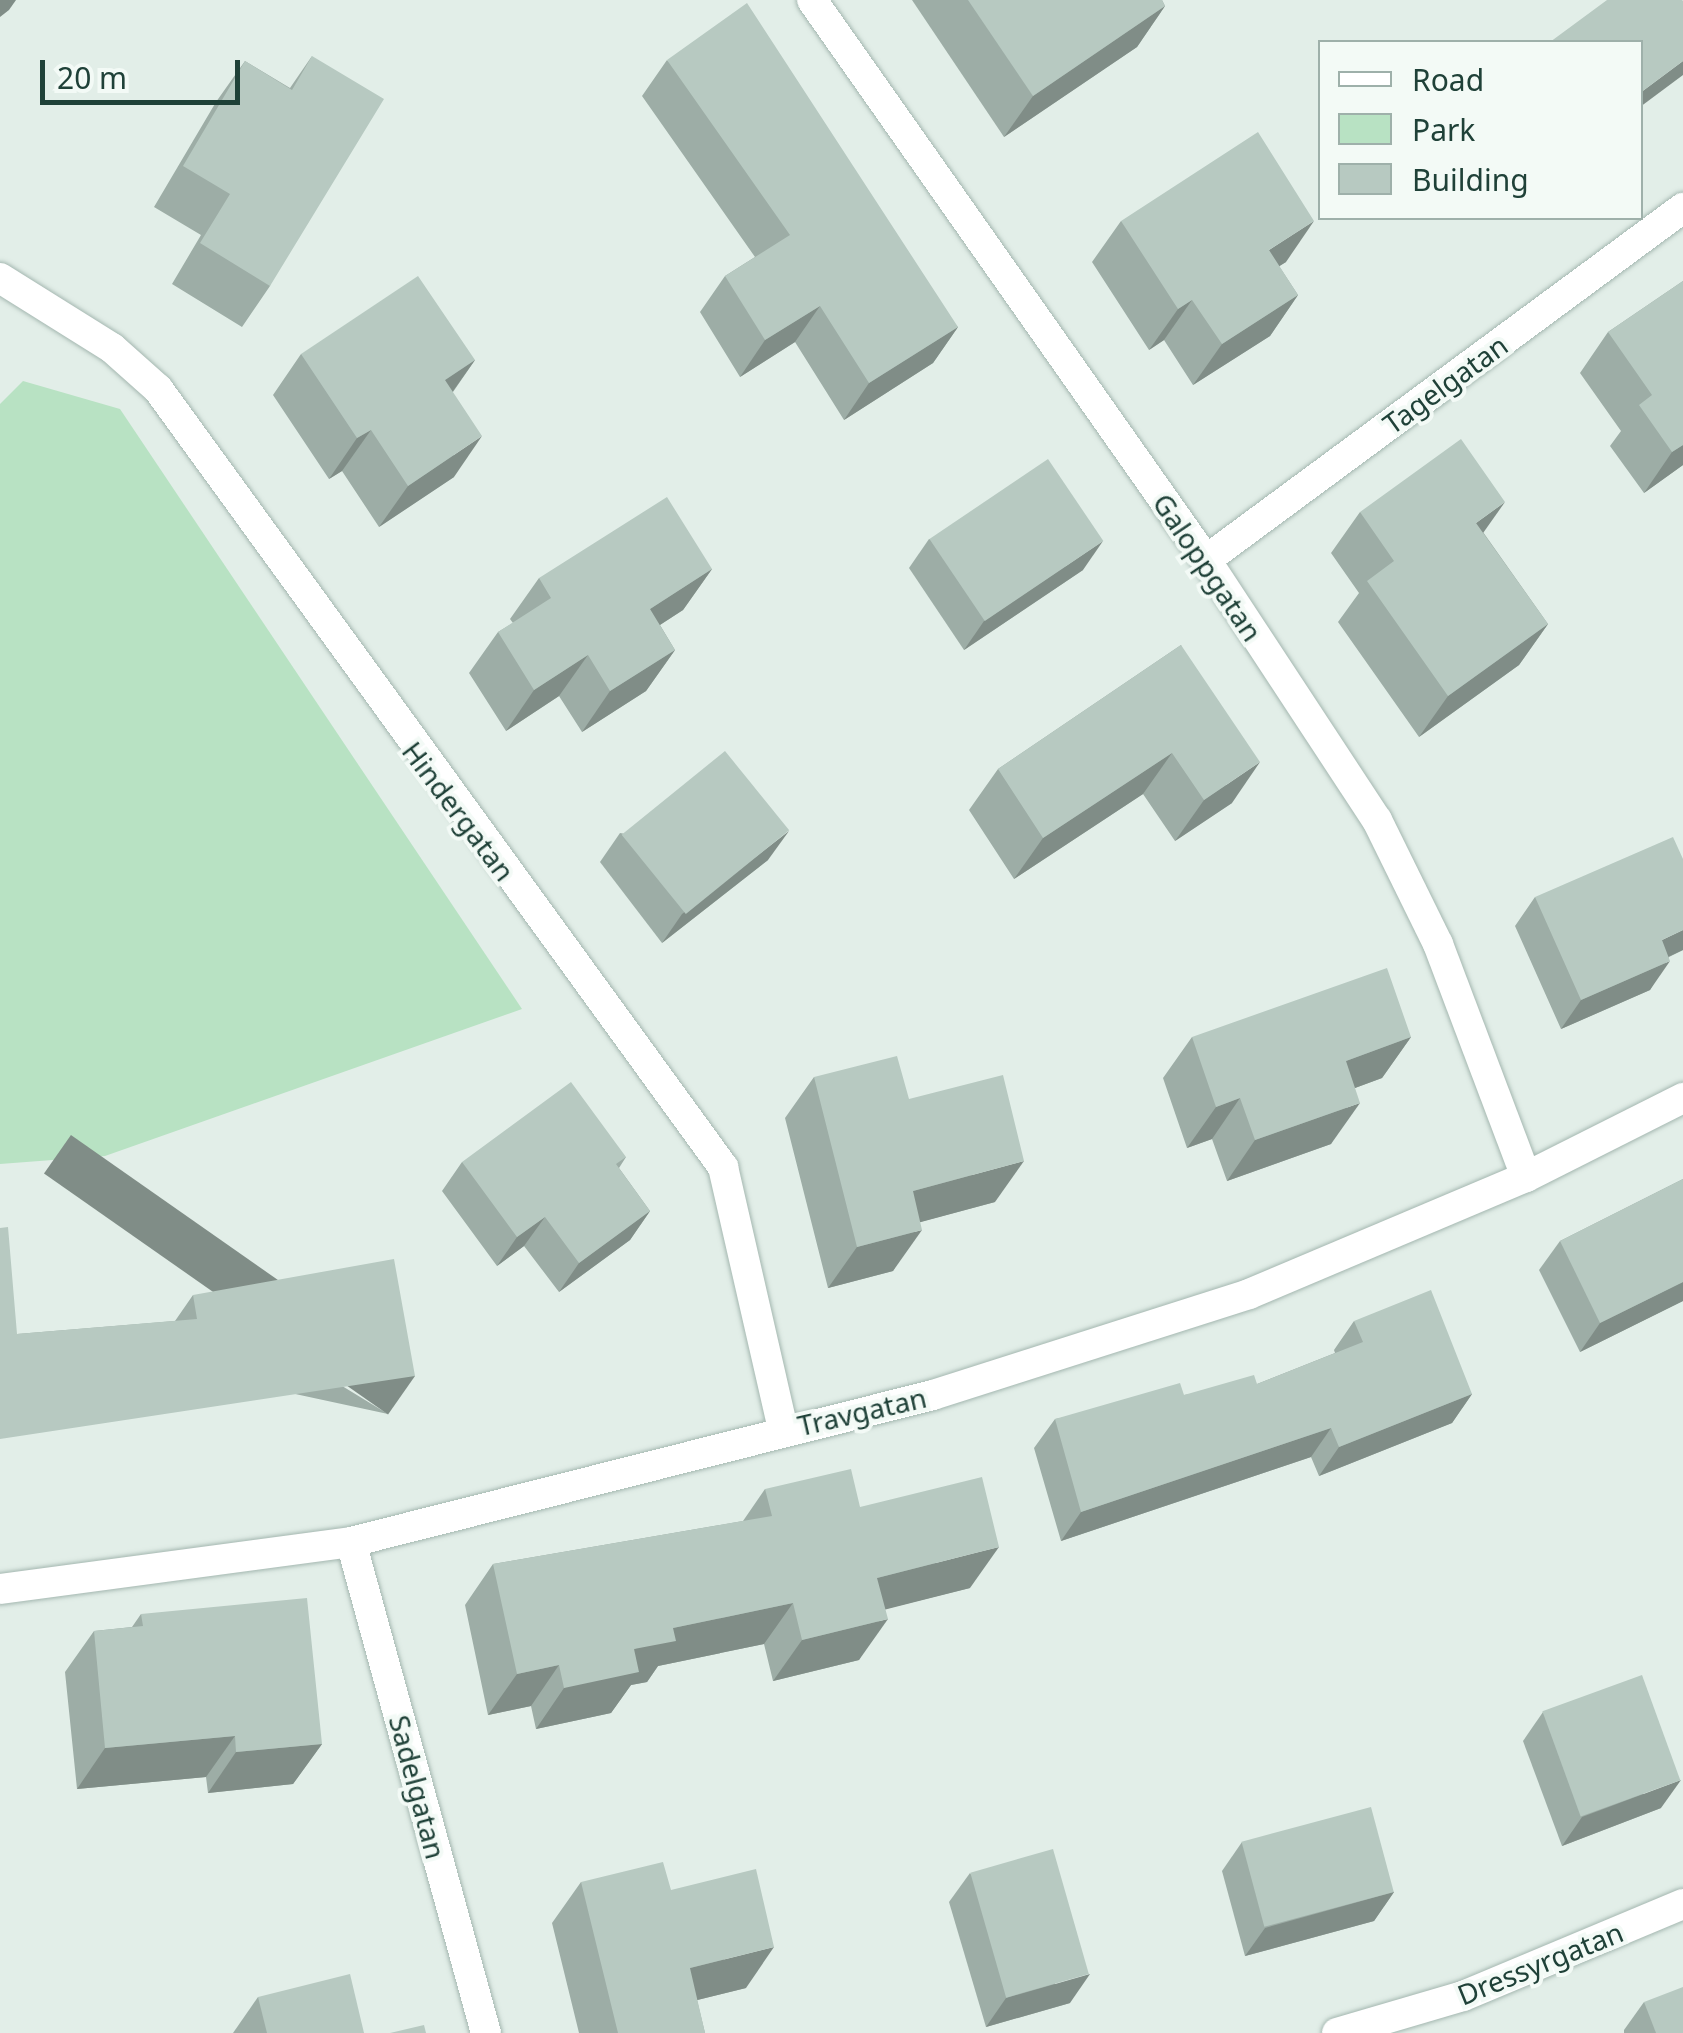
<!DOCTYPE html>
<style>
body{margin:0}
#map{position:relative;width:1683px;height:2033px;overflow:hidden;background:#e2eee8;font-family:"Noto Sans",sans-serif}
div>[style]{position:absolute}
.green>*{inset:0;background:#b8e2c3}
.roads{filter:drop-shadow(0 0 2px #a4b7b0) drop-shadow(0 0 2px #a4b7b0)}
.minor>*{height:30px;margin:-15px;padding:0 15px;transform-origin:15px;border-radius:15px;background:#fff}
.wall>*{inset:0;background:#9dada6}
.shaded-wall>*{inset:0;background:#808d87;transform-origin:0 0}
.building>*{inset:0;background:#b7c9c1;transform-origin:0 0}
span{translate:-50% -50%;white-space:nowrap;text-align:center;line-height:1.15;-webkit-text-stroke:8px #f3faf6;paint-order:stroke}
.street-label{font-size:28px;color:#1f4138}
.legend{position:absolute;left:1318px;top:40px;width:325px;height:180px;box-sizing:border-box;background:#f3faf6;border:2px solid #9eb0aa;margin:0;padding:12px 18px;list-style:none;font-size:30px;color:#1f4138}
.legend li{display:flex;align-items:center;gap:20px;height:50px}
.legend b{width:50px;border:2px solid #9eb0aa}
.scale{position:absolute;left:40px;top:60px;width:200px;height:45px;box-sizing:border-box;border:5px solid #1f4138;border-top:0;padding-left:12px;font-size:30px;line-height:35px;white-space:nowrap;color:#1f4138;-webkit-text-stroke:8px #f3faf6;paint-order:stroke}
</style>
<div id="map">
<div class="green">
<div style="clip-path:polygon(23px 381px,120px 409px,522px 1009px,105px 1156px,0 1164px,0 404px)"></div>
</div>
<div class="roads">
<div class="minor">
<div style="left:812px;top:0;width:685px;rotate:54.87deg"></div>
<div style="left:1206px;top:560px;width:311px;rotate:56.7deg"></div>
<div style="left:1377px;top:820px;width:138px;rotate:63.8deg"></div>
<div style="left:1438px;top:944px;width:249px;rotate:69.3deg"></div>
<div style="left:0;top:278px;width:132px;rotate:32deg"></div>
<div style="left:112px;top:348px;width:62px;rotate:41.7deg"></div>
<div style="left:158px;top:389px;width:962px;rotate:54.01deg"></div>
<div style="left:723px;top:1167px;width:270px;rotate:77.1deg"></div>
<div style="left:1206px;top:560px;width:593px;rotate:-36.43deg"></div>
<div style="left:351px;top:1542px;width:509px;rotate:74.63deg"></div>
<div style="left:0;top:1589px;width:354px;rotate:-7.6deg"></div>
<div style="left:351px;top:1542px;width:600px;rotate:-14.18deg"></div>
<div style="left:933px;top:1395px;width:332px;rotate:-17.7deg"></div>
<div style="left:1249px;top:1294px;width:301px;rotate:-22.9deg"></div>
<div style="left:1526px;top:1177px;width:176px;rotate:-26.7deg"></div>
<div style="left:1337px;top:2033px;width:131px;rotate:-16.4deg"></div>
<div style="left:1463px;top:1996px;width:238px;rotate:-22.7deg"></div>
</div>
</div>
<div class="wall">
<div style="clip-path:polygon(912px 0,1162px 0,1165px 6px,1137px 47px,1004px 137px)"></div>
<div style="clip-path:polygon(312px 56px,270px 286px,242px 327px,172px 284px,201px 235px,154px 207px,216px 102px,245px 61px,290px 88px)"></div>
<div style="clip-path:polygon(667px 60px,958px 327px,933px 363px,844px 420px,795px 342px,740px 377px,700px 312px,725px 276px,755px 257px,642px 96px)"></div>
<div style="clip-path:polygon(1121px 221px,1286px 262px,1279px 266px,1298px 295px,1270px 336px,1193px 385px,1164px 340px,1149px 350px,1092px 262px)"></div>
<div style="clip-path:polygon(1683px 281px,1683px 465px,1644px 493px,1610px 446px,1621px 431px,1580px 373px,1608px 332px)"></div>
<div style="clip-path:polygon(301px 354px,475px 360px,453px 392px,454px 477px,379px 527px,342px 471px,329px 479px,273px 395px)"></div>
<div style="clip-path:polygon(1360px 512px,1483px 532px,1548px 624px,1519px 665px,1419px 737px,1338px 622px,1359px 593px,1331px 553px)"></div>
<div style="clip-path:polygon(929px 539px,1083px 570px,964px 650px,909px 568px)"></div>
<div style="clip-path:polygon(712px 569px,683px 610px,660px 625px,675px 650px,646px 691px,582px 732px,559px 696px,506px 731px,469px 673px,498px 632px,513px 623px,510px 619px,539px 578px)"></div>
<div style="clip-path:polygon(1181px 645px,1232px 803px,1175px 841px,1143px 794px,1014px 879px,969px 810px,998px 769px)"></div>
<div style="clip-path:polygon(620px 833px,768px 860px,662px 943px,600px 862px)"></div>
<div style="clip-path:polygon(1535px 897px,1683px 950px,1669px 957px,1650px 990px,1561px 1029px,1515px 926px)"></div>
<div style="clip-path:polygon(1192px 1037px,1411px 1037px,1382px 1078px,1355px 1088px,1331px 1144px,1227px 1181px,1212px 1139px,1187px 1148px,1163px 1078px)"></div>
<div style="clip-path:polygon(814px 1077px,909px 1099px,995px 1202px,920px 1222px,893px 1271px,828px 1288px,785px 1118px)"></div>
<div style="clip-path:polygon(626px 1157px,619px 1168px,650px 1211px,630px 1240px,559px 1292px,524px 1246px,497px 1266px,442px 1191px,462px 1162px)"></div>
<div style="clip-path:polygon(1683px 1179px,1683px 1301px,1580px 1352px,1539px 1270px,1560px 1241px)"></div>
<div style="clip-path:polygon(193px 1295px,388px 1414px,17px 1334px,175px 1321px)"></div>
<div style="clip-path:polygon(1354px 1321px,1472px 1394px,1452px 1423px,1319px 1476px,1311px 1457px,1061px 1541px,1034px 1448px,1055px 1419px,1184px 1395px,1257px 1384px,1335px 1353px,1334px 1350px)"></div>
<div style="clip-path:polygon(765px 1489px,860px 1507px,970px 1588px,885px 1609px,859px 1660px,773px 1681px,764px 1644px,658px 1666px,647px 1682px,631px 1685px,611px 1713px,536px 1729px,531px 1706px,488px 1715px,465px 1605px,493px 1564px,743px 1521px)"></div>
<div style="clip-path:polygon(141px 1614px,322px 1744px,293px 1784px,208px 1793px,206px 1777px,77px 1789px,65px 1672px,94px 1631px,132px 1627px)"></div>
<div style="clip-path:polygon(1543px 1712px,1661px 1808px,1562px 1846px,1523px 1741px)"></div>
<div style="clip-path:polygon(1242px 1842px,1394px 1892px,1374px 1921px,1245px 1956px,1222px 1871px)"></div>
<div style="clip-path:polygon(970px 1873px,1070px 2003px,986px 2027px,949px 1902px)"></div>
<div style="clip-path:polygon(581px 1882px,671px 1890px,746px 1988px,697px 2000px,705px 2033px,579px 2033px,552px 1923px)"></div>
<div style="clip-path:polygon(258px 1997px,364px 2033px,233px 2033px)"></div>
<div style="clip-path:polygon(1644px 2002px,1683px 2033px,1624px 2033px,1624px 2030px)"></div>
</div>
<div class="shaded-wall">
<div style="clip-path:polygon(0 0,16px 0,9px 10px,0 17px)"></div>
<div style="clip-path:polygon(1165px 6px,1137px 47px,1004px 137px,1033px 96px)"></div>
<div style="clip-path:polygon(1683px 61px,1683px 75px,1640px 107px,1640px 93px)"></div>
<div style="clip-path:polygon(1314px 221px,1286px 262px,1240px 291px,1269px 250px)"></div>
<div style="clip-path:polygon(1298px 295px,1270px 336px,1193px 385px,1222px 344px)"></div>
<div style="clip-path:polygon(1192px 300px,1164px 340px,1149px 350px,1178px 309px)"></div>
<div style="clip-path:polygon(820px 306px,795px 342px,740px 377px,765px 340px)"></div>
<div style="clip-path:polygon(958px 327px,933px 363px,844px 420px,869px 383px)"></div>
<div style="clip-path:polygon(475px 360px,446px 401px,445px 380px)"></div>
<div style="clip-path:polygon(371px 430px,342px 471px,329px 479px,357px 438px)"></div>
<div style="clip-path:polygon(482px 436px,454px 477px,379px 527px,408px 486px)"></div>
<div style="clip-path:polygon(1683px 445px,1683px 465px,1644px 493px,1672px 452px)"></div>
<div style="clip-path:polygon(1505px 502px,1476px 543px,1476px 523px)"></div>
<div style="clip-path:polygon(1103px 541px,1083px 570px,964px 650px,984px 621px)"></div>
<div style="clip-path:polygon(712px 569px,683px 610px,621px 650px,650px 609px)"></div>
<div style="clip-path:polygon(1548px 624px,1519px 665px,1419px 737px,1448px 696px)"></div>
<div style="clip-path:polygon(675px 650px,646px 691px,582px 732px,610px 691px)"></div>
<div style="clip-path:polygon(588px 655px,559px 696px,506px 731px,534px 690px)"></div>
<div style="clip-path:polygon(1172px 753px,1143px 794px,1014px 879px,1043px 838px)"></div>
<div style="clip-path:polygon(1260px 762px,1232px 803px,1175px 841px,1204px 800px)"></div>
<div style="clip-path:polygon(789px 831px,768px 860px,662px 943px,682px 914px)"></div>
<div style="clip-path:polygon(1683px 930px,1683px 950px,1642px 969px,1662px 940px)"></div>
<div style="clip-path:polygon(1670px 961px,1650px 990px,1561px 1029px,1581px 1000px)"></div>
<div style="clip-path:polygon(1411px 1037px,1382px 1078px,1317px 1102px,1346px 1061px)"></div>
<div style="clip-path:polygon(1240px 1098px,1212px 1139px,1187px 1148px,1216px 1107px)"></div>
<div style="clip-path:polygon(1360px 1103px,1331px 1144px,1227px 1181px,1255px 1140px)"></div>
<div style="clip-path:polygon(1024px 1161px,995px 1202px,884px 1232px,913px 1191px)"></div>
<div style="clip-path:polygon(650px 1211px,630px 1240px,559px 1292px,579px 1263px)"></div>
<div style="clip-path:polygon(545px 1217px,524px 1246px,497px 1266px,517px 1237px)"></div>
<div style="clip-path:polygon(922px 1230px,893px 1271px,828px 1288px,857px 1247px)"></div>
<div style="clip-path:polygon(1683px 1282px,1683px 1301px,1580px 1352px,1600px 1323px)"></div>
<div style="left:415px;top:1376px;width:47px;height:420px;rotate:125deg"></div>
<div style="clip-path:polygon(1472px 1394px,1452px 1423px,1319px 1476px,1339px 1447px)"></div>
<div style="clip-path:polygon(1331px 1428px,1311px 1457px,1061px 1541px,1081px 1512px)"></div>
<div style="clip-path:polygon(999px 1547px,970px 1588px,848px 1619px,877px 1578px)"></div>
<div style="clip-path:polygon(793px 1603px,764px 1644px,658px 1666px,647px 1682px,631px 1685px,611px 1713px,536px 1729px,564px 1688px,673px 1628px)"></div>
<div style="clip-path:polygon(888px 1619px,859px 1660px,773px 1681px,802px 1640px)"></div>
<div style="clip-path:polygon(559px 1665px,531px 1706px,488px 1715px,517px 1674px)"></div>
<div style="clip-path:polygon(235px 1736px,206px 1777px,77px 1789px,105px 1748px)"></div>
<div style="clip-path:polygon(322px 1744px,293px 1784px,208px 1793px,236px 1752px)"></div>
<div style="clip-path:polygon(1681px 1780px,1661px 1808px,1562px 1846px,1582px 1817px)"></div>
<div style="clip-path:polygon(1394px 1892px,1374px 1921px,1245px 1956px,1265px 1928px)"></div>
<div style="clip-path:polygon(774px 1947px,746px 1988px,661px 2009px,690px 1968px)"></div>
<div style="clip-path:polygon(1090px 1974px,1070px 2003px,986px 2027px,1006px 1998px)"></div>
</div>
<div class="building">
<div style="clip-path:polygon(968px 0,1162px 0,1165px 6px,1033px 96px)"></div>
<div style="clip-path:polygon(1607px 0,1682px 0,1683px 1px,1683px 61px,1640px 93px,1640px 42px,1550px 42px)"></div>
<div style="clip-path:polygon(747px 3px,958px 327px,869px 383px,820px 306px,765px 340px,725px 276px,790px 235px,667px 60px)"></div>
<div style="clip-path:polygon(312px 56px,384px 99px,270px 286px,200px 243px,230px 194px,183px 166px,245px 61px,292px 90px)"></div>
<div style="clip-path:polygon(1258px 132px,1314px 221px,1269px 250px,1298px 295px,1222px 344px,1192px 300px,1178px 309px,1121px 221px)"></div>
<div style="clip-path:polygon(418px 276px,475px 360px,445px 380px,482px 436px,408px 486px,371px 430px,357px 438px,301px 354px)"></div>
<div style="clip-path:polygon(1683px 281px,1683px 445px,1672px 452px,1639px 405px,1652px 395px,1608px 332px)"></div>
<div style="clip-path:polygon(1461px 439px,1505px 502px,1476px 523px,1548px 624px,1448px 696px,1367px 581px,1394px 561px,1360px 512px)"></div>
<div style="left:1048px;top:459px;width:99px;height:143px;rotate:56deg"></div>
<div style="clip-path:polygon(667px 497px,712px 569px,650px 609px,675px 650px,610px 691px,588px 655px,534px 690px,498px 632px,551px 598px,539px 578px)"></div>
<div style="clip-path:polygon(1181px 645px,1260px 762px,1204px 800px,1172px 753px,1043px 838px,998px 769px)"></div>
<div style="left:725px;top:751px;width:102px;height:133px;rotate:51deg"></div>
<div style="clip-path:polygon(1673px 837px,1683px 859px,1683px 930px,1662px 940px,1670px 961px,1581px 1000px,1535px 897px)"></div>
<div style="clip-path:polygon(1387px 968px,1411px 1037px,1346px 1061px,1360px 1103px,1255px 1140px,1240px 1098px,1216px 1107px,1192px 1037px)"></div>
<div style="clip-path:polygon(897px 1056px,909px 1099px,1003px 1075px,1024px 1161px,913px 1191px,922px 1230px,857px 1247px,814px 1077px)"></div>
<div style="clip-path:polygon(571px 1082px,626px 1157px,616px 1164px,650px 1211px,579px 1263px,545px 1217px,517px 1237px,462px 1162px)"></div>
<div style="clip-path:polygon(1683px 1179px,1683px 1282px,1600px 1323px,1560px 1241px)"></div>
<div style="clip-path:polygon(8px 1227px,17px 1334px,197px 1319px,193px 1295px,394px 1259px,415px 1376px,0 1439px,0 1228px)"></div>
<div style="clip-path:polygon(1431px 1290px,1472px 1394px,1339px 1447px,1331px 1428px,1081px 1512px,1055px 1419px,1180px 1383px,1184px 1395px,1254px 1375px,1257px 1384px,1363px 1342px,1354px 1321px)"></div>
<div style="clip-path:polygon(851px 1469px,860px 1507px,982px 1477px,999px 1547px,877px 1578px,888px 1619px,802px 1640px,793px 1603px,673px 1628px,676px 1641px,634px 1649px,639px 1672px,564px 1688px,559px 1665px,517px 1674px,493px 1564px,772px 1516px,765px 1489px)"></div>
<div style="clip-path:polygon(307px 1598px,322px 1744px,236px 1752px,235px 1736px,105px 1748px,94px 1631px,143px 1626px,141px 1614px)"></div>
<div style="left:1642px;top:1675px;width:112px;height:106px;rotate:70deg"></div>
<div style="left:1371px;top:1807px;width:88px;height:134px;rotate:75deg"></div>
<div style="left:1053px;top:1849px;width:130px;height:86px;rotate:74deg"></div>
<div style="clip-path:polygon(663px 1862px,671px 1890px,756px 1869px,774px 1947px,690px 1968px,705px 2033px,618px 2033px,581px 1882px)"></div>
<div style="clip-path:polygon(350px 1974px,364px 2033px,267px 2033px,258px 1997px)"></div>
<div style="clip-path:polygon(1683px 1987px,1683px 2033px,1656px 2033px,1644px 2002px)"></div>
<div style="clip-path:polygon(424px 2025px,426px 2033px,390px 2033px)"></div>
</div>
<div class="street-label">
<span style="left:1445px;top:384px;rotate:-36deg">Tagelgatan</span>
<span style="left:1208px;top:567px;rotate:56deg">Galoppgatan</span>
<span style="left:459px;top:811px;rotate:53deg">Hindergatan</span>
<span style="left:862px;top:1411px;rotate:-13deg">Travgatan</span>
<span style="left:418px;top:1787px;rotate:75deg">Sadelgatan</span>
<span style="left:1540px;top:1963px;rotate:-22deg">Dressyrgatan</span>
</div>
<ul class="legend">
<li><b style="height:12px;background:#fff"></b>Road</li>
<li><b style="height:28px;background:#b8e2c3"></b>Park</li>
<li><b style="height:28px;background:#b7c9c1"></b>Building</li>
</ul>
<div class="scale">20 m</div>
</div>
